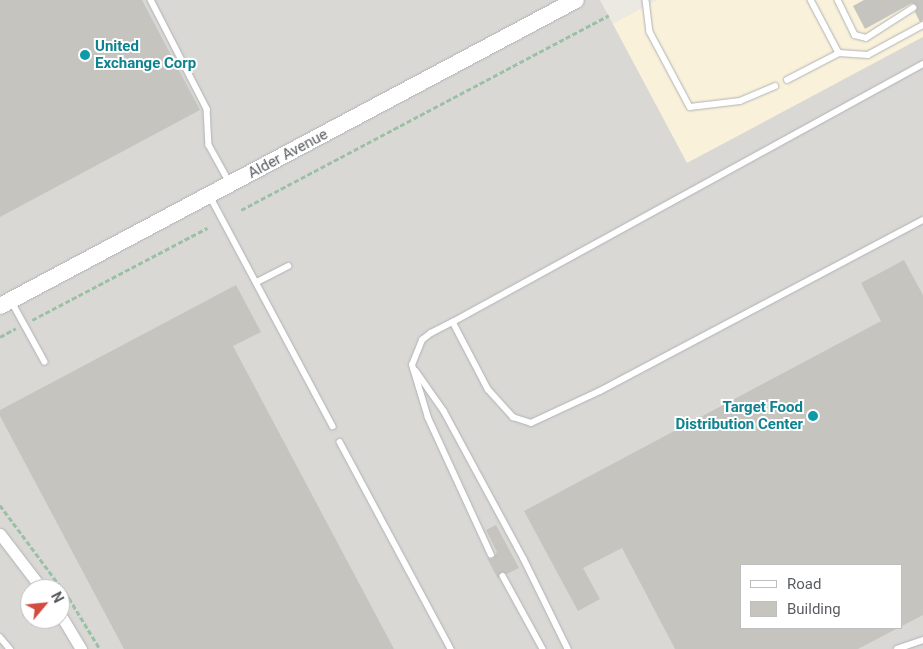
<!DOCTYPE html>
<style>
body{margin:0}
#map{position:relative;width:923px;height:649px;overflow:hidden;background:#ebe9e2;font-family:Roboto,sans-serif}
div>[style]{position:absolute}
.commercial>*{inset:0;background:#f9f1d9}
.industrial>*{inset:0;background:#dad8d4}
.building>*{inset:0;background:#c6c4bf}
.path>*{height:2.5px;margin-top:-1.25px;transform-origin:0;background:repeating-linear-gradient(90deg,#9bc0a6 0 5px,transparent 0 7.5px)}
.roads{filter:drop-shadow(0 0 1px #afb2b6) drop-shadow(0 0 1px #afb2b6)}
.lane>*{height:5.5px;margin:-2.75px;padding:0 2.75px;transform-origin:2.75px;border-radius:2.75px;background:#fff}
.street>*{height:11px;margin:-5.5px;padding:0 5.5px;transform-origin:5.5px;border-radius:5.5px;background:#fff}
.secondary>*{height:16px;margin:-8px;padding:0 8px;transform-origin:8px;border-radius:8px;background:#fff}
.dots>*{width:14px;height:14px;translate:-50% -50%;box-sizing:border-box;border:2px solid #fff;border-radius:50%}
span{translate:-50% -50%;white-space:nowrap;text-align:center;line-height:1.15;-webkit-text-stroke:4px #fff;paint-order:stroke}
.culture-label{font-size:15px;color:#0d838f;font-weight:700}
.left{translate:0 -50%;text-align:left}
.right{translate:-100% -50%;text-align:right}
.street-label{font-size:15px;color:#5a5d61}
.legend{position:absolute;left:740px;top:564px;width:162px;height:65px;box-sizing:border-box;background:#fff;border:1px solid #bdbec0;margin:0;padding:6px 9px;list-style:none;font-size:15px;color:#5a5d61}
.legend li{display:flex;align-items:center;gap:10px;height:25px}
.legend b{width:25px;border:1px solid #bdbec0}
.north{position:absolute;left:20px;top:579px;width:50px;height:50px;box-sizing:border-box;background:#fff;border:1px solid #bdbec0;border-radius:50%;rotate:62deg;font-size:14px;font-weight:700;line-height:20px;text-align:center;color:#5a5d61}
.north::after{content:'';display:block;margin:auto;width:18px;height:22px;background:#d24c41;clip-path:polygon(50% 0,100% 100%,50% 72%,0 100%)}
</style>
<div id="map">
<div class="commercial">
<div style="clip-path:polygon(657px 0,923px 0,923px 37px,687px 163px,613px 24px)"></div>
</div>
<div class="industrial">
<div style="clip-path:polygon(evenodd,0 0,600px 0,687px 163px,923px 37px,923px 649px,0 649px,0 0,742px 565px,902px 565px,902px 628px,742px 628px,742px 565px,0 0,30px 589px,60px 589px,60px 619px,30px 619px,30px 589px)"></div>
</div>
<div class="building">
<div style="clip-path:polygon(0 0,142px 0,200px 110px,0 217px)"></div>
<div style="clip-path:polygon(864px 0,923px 0,923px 20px,920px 22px,915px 12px,917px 6px,912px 3px,865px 29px,853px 6px)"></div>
<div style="clip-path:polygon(904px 260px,923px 295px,923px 615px,902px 626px,902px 565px,742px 565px,742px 628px,898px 628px,858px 649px,675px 649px,622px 548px,583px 568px,600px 599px,578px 611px,524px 511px,881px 321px,861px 283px)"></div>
<div style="clip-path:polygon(236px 285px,261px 332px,233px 346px,394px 649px,124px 649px,0 416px,0 410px)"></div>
<div style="clip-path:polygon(496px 525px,519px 568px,507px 574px,501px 572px,498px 579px,487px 558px,493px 559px,497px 552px,486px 530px)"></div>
</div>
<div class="path">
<div style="left:241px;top:210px;width:416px;rotate:-27.9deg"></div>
<div style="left:32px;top:320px;width:198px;rotate:-27.7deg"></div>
<div style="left:0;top:337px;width:18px;rotate:-29deg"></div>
<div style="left:0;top:505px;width:116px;rotate:53.4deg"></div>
<div style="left:69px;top:598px;width:60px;rotate:58.7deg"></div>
</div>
<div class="roads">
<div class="lane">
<div style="left:151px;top:0;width:123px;rotate:62.8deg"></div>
<div style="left:207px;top:109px;width:36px;rotate:87deg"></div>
<div style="left:209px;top:145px;width:43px;rotate:61.1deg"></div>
<div style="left:646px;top:0;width:32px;rotate:83deg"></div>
<div style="left:650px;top:32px;width:85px;rotate:61.9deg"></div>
<div style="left:690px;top:107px;width:50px;rotate:-6.8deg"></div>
<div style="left:740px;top:101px;width:38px;rotate:-23deg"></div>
<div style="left:811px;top:0;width:60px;rotate:62.2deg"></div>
<div style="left:838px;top:0;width:39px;rotate:64deg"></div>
<div style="left:855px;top:35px;width:11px;rotate:15deg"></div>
<div style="left:866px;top:38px;width:56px;rotate:-32.6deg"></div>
<div style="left:787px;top:80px;width:59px;rotate:-27.4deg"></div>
<div style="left:839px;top:53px;width:29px;rotate:4deg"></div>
<div style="left:868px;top:55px;width:63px;rotate:-28.6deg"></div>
<div style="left:210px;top:196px;width:261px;rotate:61.9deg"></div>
<div style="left:257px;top:282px;width:35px;rotate:-27deg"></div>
<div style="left:12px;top:302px;width:68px;rotate:61.2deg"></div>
<div style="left:453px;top:322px;width:536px;rotate:-28.76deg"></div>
<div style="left:416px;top:371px;width:49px;rotate:55deg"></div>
<div style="left:444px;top:411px;width:168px;rotate:61.6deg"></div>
<div style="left:524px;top:559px;width:100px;rotate:63.9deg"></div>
<div style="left:340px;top:442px;width:235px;rotate:61.8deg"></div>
<div style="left:491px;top:555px;width:151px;rotate:-114.7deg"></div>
<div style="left:428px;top:418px;width:55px;rotate:-106.8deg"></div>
<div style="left:412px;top:365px;width:27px;rotate:-68deg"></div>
<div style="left:422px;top:340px;width:11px;rotate:-38deg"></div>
<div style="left:431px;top:333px;width:25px;rotate:-27deg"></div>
<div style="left:453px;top:322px;width:76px;rotate:62.4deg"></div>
<div style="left:488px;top:389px;width:38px;rotate:48deg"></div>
<div style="left:513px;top:417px;width:19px;rotate:18deg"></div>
<div style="left:531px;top:423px;width:76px;rotate:-24.9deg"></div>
<div style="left:600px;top:391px;width:365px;rotate:-27.9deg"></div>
<div style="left:503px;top:576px;width:83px;rotate:61.3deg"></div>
<div style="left:0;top:637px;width:16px;rotate:50deg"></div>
<div style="left:897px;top:649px;width:28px;rotate:-19deg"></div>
</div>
<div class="street">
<div style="left:0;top:534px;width:69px;rotate:52.6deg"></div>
<div style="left:60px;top:614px;width:41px;rotate:59deg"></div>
</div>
<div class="secondary">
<div style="left:0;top:306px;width:652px;rotate:-27.98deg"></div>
</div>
</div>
<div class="dots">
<div style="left:85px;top:55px;background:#0f9aa8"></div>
<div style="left:813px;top:416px;background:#0f9aa8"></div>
</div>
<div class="culture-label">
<span class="left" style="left:95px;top:55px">United<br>Exchange Corp</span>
<span class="right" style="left:803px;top:416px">Target Food<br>Distribution Center</span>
</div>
<div class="street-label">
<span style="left:288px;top:154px;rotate:-28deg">Alder Avenue</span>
</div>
<ul class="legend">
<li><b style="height:6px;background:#fff"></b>Road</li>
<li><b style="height:14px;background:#c6c4bf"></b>Building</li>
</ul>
<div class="north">N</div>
</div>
